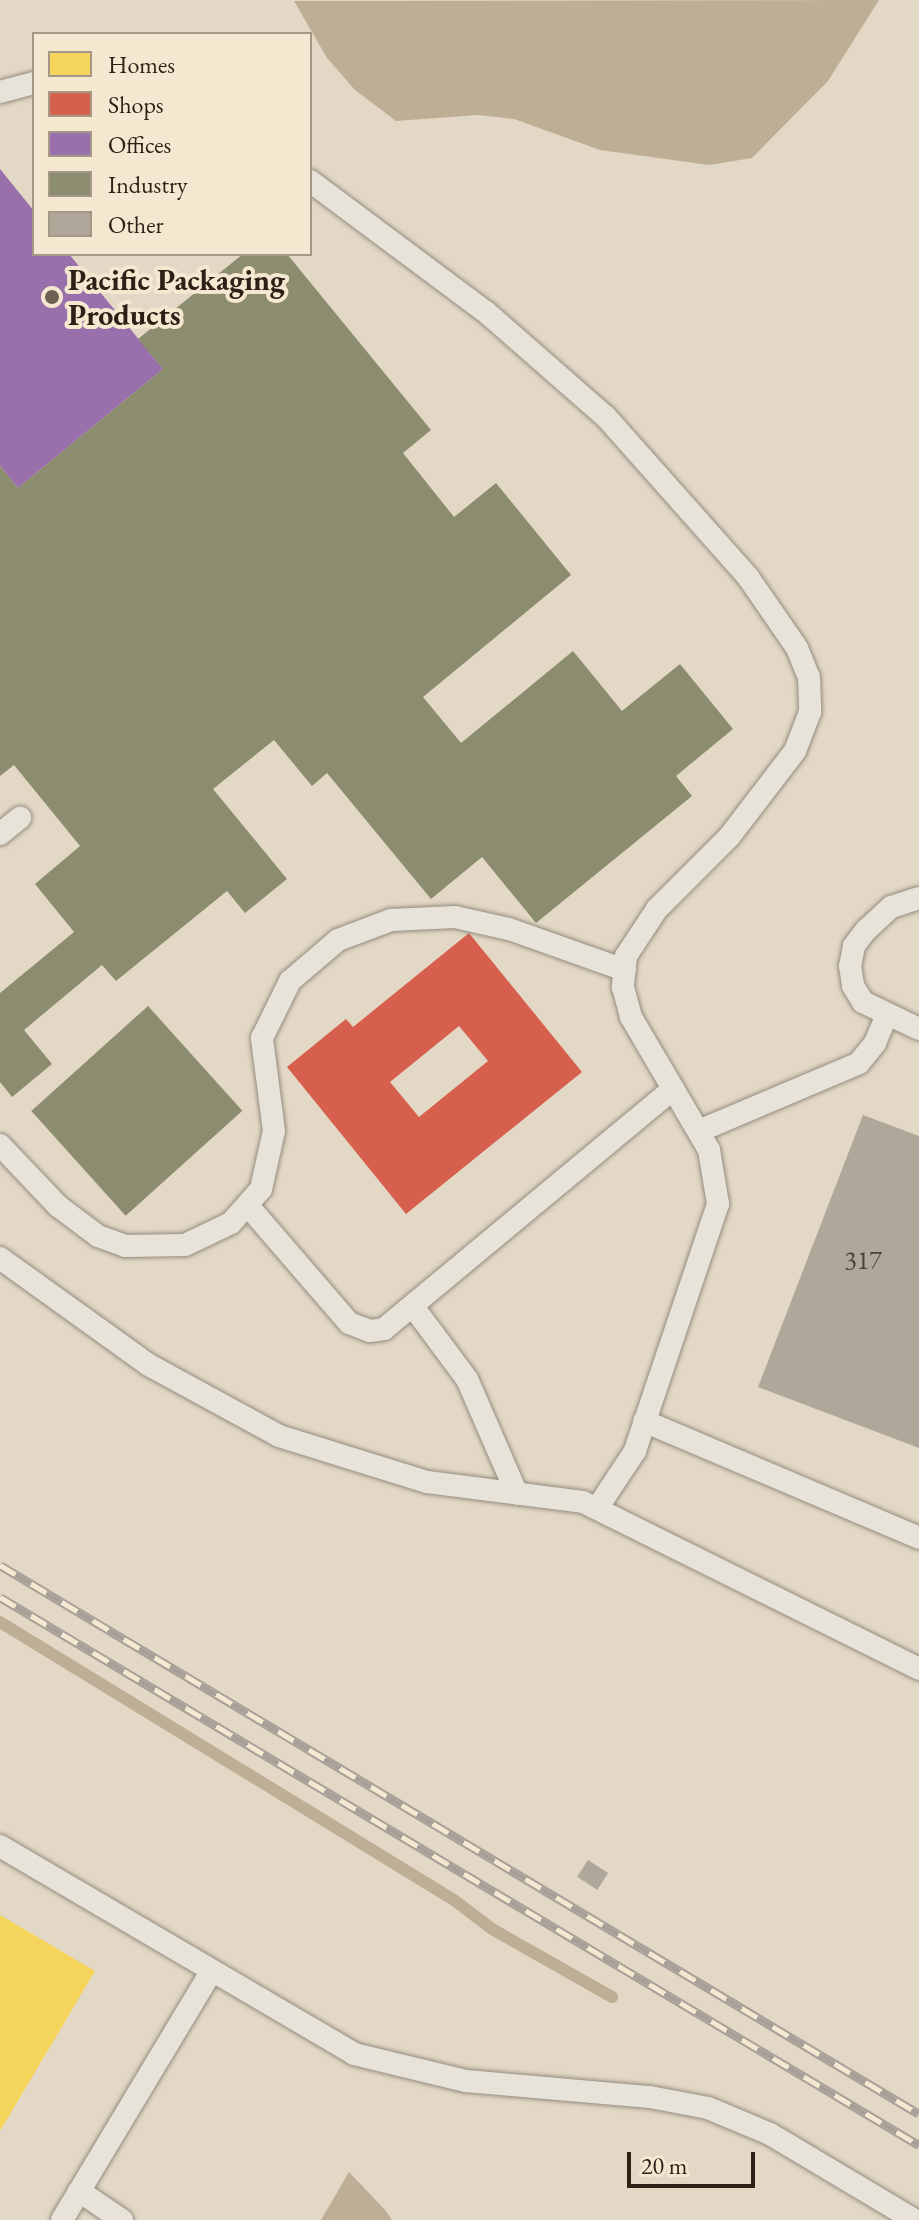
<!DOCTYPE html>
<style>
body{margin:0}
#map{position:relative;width:919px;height:2220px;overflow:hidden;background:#e3d8c5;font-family:"EB Garamond",serif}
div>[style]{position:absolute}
.water>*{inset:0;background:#beae95}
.homes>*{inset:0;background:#f6d55c}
.shops>*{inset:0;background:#d6604d}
.offices>*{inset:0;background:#9970ab}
.industry>*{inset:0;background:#8c8c6e;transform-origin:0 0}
.stream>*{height:12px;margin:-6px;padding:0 6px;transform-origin:6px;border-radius:6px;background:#beae95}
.building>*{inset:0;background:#afa79a;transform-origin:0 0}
.roads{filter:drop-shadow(0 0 2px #948c80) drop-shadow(0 0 2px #948c80)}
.lane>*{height:22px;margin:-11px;padding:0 11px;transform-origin:11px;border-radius:11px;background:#e8e3d9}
.rail>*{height:9px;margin-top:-4.5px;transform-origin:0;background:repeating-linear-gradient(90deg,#f5e8d1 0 18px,#a6a098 0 36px);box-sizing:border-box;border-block:2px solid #a6a098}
.dots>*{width:22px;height:22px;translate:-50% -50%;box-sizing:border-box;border:4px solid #f5e8d1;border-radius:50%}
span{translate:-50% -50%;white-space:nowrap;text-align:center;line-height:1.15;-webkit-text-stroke:8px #f5e8d1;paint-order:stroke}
.number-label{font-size:26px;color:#4e4237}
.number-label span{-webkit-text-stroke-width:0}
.poi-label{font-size:30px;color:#2d2016;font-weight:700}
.left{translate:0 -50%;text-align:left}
.legend{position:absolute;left:32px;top:32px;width:280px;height:224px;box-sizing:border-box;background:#f5e8d1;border:2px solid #a59886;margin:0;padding:10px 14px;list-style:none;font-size:24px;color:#2d2016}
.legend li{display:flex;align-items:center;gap:16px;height:40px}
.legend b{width:40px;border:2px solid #a59886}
.scale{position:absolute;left:627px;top:2152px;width:128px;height:36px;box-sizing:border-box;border:4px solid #2d2016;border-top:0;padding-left:10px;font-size:24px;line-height:28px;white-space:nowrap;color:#2d2016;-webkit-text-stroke:6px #f5e8d1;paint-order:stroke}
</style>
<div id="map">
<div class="water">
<div style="clip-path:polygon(879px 0,828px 81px,752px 158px,709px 165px,600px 150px,514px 119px,478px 115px,396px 121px,355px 90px,327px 58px,294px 1px)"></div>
<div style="clip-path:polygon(349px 2172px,386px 2211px,392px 2220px,321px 2220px)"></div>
</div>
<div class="homes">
<div style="clip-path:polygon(0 1915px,95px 1971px,0 2131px)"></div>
</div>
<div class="shops">
<div style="clip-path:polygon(evenodd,469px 933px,582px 1072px,406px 1214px,287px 1067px,346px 1019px,353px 1027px,469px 933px,459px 1026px,488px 1061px,419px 1117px,390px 1082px,459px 1026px)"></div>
</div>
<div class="offices">
<div style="clip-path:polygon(0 169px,34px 211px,34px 254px,69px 254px,163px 369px,18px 488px,0 466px)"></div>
</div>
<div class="industry">
<div style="clip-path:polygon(243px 254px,287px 254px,431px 430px,403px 453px,454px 517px,496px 483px,571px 575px,423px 697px,461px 743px,573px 651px,622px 711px,680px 664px,733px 729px,676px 776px,692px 796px,536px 923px,482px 857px,431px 899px,327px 773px,312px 786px,274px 740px,213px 789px,287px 879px,245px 913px,227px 891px,116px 981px,102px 965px,24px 1030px,52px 1064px,12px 1097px,0 1082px,0 993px,74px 932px,35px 884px,80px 846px,14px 765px,0 776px,0 466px,18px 488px,163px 369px,138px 339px)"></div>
<div style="left:148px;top:1006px;width:141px;height:157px;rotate:48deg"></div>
</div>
<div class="stream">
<div style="left:0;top:1622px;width:532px;rotate:31.48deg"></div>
<div style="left:454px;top:1900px;width:48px;rotate:37.3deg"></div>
<div style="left:492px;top:1929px;width:138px;rotate:29.5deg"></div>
</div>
<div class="building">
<div style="clip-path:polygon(863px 1115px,919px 1136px,919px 1448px,758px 1387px)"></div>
<div style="left:588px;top:1860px;width:24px;height:20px;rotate:33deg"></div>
</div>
<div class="roads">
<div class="lane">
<div style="left:0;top:92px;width:35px;rotate:-15deg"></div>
<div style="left:310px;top:181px;width:219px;rotate:36.7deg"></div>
<div style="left:486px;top:312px;width:159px;rotate:41.2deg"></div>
<div style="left:606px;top:417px;width:214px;rotate:48.4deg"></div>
<div style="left:748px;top:577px;width:86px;rotate:55.4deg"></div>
<div style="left:797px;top:648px;width:31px;rotate:68deg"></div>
<div style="left:809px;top:677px;width:35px;rotate:88deg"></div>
<div style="left:810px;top:712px;width:42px;rotate:111deg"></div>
<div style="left:795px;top:751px;width:108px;rotate:127.5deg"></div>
<div style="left:729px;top:837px;width:102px;rotate:135deg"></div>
<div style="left:657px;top:909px;width:56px;rotate:123.4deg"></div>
<div style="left:626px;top:956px;width:31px;rotate:96deg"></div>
<div style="left:623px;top:987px;width:31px;rotate:75deg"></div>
<div style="left:631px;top:1017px;width:154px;rotate:59.6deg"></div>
<div style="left:709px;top:1150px;width:55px;rotate:80.5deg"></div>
<div style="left:718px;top:1204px;width:261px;rotate:108.6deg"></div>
<div style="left:635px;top:1451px;width:67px;rotate:123.5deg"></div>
<div style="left:0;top:834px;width:26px;rotate:-39deg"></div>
<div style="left:919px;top:898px;width:29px;rotate:162deg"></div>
<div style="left:891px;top:907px;width:34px;rotate:137deg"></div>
<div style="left:866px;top:930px;width:20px;rotate:127deg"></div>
<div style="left:854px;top:946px;width:20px;rotate:101deg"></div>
<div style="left:850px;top:966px;width:20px;rotate:81deg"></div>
<div style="left:853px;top:986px;width:19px;rotate:58deg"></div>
<div style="left:863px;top:1002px;width:62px;rotate:25.7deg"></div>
<div style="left:699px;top:1131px;width:174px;rotate:-23deg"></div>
<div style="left:859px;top:1063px;width:26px;rotate:-51deg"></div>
<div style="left:875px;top:1043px;width:28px;rotate:-67deg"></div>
<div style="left:0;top:1145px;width:84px;rotate:46.4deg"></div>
<div style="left:58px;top:1206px;width:50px;rotate:36.9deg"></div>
<div style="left:98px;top:1236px;width:29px;rotate:20deg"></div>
<div style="left:125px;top:1246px;width:60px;rotate:-1deg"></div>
<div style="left:185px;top:1245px;width:51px;rotate:-25.6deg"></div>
<div style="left:231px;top:1223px;width:45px;rotate:-48.6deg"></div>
<div style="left:261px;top:1189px;width:59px;rotate:-77.4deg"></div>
<div style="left:274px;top:1131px;width:94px;rotate:-97.4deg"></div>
<div style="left:262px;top:1038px;width:64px;rotate:-63.8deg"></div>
<div style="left:290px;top:981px;width:63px;rotate:-40.5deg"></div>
<div style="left:338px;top:940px;width:57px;rotate:-20.7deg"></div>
<div style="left:391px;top:920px;width:64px;rotate:-2.7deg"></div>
<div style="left:455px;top:917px;width:55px;rotate:12.5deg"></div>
<div style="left:509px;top:929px;width:123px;rotate:19.5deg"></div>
<div style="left:249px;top:1207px;width:153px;rotate:49.2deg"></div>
<div style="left:349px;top:1323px;width:22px;rotate:21deg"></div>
<div style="left:370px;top:1331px;width:14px;rotate:-8deg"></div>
<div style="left:384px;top:1329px;width:376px;rotate:-39.7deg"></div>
<div style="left:0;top:1258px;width:183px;rotate:35.7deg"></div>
<div style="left:149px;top:1365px;width:148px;rotate:28.6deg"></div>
<div style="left:279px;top:1436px;width:155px;rotate:17.3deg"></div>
<div style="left:427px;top:1482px;width:157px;rotate:7.3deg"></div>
<div style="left:583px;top:1502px;width:375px;rotate:26.4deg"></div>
<div style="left:414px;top:1308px;width:89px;rotate:53.3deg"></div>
<div style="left:467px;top:1379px;width:125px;rotate:66.5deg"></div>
<div style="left:644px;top:1421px;width:299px;rotate:23deg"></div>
<div style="left:0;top:1846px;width:411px;rotate:30.4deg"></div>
<div style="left:354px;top:2054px;width:115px;rotate:13.6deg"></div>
<div style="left:466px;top:2081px;width:185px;rotate:5deg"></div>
<div style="left:650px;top:2097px;width:59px;rotate:10.7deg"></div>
<div style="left:708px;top:2108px;width:67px;rotate:22.8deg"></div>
<div style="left:770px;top:2134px;width:168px;rotate:30.8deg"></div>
<div style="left:79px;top:2191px;width:52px;rotate:34deg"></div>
<div style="left:62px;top:2220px;width:289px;rotate:-59deg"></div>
</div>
</div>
<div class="rail">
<div style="left:0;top:1565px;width:1070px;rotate:30.85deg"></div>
<div style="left:0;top:1597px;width:1070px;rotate:30.81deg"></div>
</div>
<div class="dots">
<div style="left:52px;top:297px;background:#6d6053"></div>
</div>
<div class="number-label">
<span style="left:863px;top:1261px">317</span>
</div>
<div class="poi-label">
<span class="left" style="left:68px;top:297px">Pacific Packaging<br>Products</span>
</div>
<ul class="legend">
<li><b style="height:22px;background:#f6d55c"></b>Homes</li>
<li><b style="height:22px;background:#d6604d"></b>Shops</li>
<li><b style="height:22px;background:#9970ab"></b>Offices</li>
<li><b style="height:22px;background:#8c8c6e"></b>Industry</li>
<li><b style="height:22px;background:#afa79a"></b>Other</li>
</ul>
<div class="scale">20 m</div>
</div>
